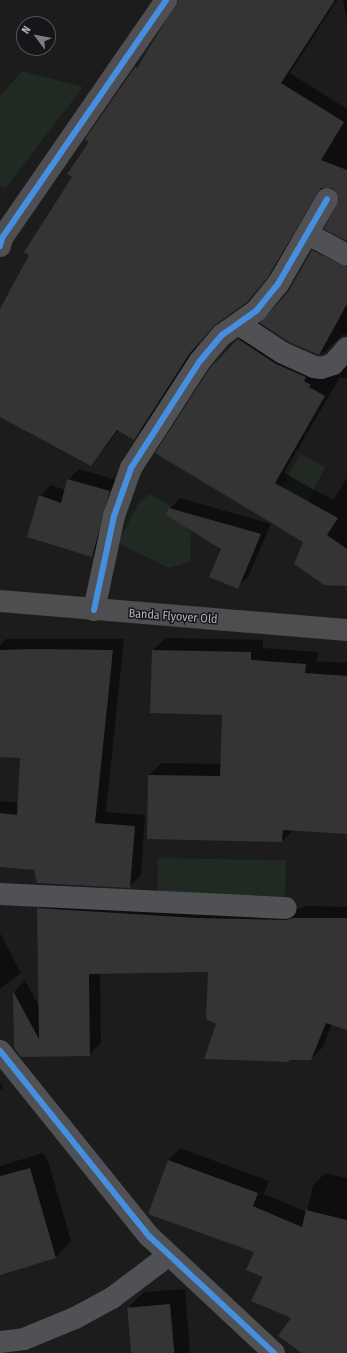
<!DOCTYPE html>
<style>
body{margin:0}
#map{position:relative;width:347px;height:1353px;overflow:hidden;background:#1c1c1c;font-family:"Fira Sans Condensed",sans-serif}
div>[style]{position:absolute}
.green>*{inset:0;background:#212923;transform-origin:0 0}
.shadow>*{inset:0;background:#0007}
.building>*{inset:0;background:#343434;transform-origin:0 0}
.street>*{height:22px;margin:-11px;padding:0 11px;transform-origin:11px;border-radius:11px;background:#505155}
.secondary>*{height:22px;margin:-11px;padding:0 11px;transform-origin:11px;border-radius:11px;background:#4f4f53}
.highway>*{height:22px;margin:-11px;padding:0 11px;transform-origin:11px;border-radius:11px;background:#4e4e51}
.cycleway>*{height:6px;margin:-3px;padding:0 3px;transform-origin:3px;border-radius:3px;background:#468fdf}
span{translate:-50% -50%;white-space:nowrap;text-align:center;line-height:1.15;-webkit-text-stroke:3px #161618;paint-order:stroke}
.street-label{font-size:12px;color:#aeb2bc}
.north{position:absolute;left:16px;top:16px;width:40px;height:40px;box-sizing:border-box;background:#161618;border:1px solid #53545a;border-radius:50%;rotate:302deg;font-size:11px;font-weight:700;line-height:16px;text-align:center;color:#aeb2bc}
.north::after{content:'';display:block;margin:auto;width:14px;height:18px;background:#7b7e84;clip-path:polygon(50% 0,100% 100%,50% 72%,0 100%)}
</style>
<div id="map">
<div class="green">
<div style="clip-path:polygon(22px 71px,83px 87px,5px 189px,0 185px,0 96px)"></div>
<div style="clip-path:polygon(300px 454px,325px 467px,306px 505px,283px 486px)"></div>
<div style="clip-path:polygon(149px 494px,168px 504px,191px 533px,190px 562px,169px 568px,118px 543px,138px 504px)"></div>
<div style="left:158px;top:858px;width:128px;height:36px;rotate:1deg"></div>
</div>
<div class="shadow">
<div style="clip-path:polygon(182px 0,337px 0,290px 73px,347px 109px,347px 241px,341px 199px,334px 187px,322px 188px,277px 266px,247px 301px,218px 322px,200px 342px,143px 429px,134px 439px,119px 430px,91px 465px,0 416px,0 314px,91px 142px,136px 68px,143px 60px)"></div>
<div style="clip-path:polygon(343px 0,347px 0,347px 19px)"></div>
<div style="clip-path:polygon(322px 241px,347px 254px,347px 335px,342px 335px,325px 352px,320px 354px,289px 341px,289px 292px,313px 251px)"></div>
<div style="clip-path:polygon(249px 330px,335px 371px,347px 367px,347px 379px,340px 377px,284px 473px,333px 500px,347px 478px,347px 585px,305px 542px,211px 369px)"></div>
<div style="clip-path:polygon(79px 469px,120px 481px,103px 545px,92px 556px,40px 496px,51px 485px,65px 490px,68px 480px)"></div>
<div style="clip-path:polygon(180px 498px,271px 524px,248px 577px,237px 587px,222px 549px,169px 509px)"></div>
<div style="clip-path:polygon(166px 638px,263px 640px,263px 648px,318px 652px,317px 661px,347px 663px,347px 833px,294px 830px,282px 841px,149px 775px,162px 763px,222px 764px,224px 714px,153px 650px)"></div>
<div style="clip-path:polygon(6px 639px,124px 639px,106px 812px,145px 815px,141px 875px,129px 887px,35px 869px,0 866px,0 801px,19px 803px,23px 719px,0 741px,0 645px)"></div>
<div style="clip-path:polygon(50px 897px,209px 906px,298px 909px,306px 906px,347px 907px,347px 1029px,332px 1024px,323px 1047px,311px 1059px,291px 1059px,288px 1061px,217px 1024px,209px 971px,100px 972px,101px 1043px,89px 1055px,15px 1048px,14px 992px,25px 980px,39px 1006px,38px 909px)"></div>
<div style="clip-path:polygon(0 933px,21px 973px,0 989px)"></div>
<div style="clip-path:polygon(0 1083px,3px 1088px,0 1090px)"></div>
<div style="clip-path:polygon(180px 1148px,269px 1181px,264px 1194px,307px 1212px,313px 1185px,325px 1173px,347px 1178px,347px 1353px,304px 1353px,293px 1318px,264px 1277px,256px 1251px,168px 1160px)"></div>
<div style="clip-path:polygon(43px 1153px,49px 1164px,71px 1241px,56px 1257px,0 1273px,0 1166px)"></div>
<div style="clip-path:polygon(185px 1289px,190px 1353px,132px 1353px,128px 1308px,144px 1292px)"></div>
</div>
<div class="building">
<div style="clip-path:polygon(178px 0,335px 0,281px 83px,344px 122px,321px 160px,347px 170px,347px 241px,324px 229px,339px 199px,333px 188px,321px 188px,268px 277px,247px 302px,215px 325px,190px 353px,134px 440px,117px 430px,91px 466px,0 417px,0 309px,29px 255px,24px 252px,72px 177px,67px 174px,89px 142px,85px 139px,135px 67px,137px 68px)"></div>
<div style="clip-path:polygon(312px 250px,347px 267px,347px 304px,319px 355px,289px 342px,260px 323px,288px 292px)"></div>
<div style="clip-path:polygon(238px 339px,276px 364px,306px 377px,304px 381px,311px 385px,309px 387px,325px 396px,275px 483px,338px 518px,327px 535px,347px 549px,347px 586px,324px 585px,294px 564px,303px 542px,155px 453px,210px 368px)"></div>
<div style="clip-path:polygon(67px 479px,110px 491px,92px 557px,27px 537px,39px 495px,61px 503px)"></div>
<div style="clip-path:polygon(169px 508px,261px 534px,238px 589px,209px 577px,221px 549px,166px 515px)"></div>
<div style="clip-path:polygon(32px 649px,113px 650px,95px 823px,135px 826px,130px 888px,37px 883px,34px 870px,0 867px,0 813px,17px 815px,20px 758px,0 757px,0 650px)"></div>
<div style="clip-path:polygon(152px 650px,251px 652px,251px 660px,306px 664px,305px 673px,347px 676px,347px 834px,283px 830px,282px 842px,147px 839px,148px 775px,220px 776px,222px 715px,150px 713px)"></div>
<div style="clip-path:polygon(37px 908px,197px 918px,285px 920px,293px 918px,347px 918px,347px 1030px,326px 1023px,311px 1060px,289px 1060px,289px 1062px,204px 1059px,216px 1024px,206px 1019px,208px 972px,89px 974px,90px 1056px,21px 1057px,14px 1048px,13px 991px,39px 1039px)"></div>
<div style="clip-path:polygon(168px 1160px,258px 1193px,253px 1206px,302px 1227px,306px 1210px,347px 1220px,347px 1353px,302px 1353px,278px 1336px,291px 1318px,251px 1301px,263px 1277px,246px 1270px,254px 1252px,148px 1214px)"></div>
<div style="clip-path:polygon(30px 1168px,56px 1258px,0 1275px,0 1176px)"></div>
<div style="left:170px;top:1304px;width:49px;height:43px;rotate:85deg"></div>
</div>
<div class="street">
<div style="left:308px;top:234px;width:44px;rotate:28.3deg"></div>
<div style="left:240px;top:325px;width:51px;rotate:33.1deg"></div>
<div style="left:283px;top:353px;width:34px;rotate:24deg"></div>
<div style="left:314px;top:367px;width:7px;rotate:8deg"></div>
<div style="left:321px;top:368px;width:13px;rotate:-18deg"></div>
<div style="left:333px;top:364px;width:21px;rotate:-49deg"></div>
<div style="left:94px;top:610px;width:96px;rotate:-78deg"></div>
<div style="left:114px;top:516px;width:51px;rotate:-70.5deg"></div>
<div style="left:131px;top:468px;width:127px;rotate:-57.2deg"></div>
<div style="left:200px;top:361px;width:34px;rotate:-50deg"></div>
<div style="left:222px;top:335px;width:42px;rotate:-35.2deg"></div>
<div style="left:256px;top:311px;width:35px;rotate:-51deg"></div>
<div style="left:278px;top:284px;width:98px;rotate:-60deg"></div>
<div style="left:0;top:894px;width:286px;rotate:2.8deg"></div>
<div style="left:0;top:1051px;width:238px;rotate:51.2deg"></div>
<div style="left:149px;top:1236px;width:171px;rotate:43.1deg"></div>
<div style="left:0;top:1342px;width:24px;rotate:-7deg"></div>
<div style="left:24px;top:1339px;width:55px;rotate:-22.4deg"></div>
<div style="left:75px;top:1318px;width:42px;rotate:-28.4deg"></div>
<div style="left:112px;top:1298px;width:71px;rotate:-37deg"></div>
</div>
<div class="secondary">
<div style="left:0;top:246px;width:8px;rotate:-76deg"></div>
<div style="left:2px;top:238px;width:289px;rotate:-55.4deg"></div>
</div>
<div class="highway">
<div style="left:0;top:601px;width:348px;rotate:4.8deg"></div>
</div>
<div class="cycleway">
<div style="left:0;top:246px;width:8px;rotate:-76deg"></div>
<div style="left:2px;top:238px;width:289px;rotate:-55.4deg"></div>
<div style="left:94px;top:610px;width:96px;rotate:-78deg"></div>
<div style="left:114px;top:516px;width:51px;rotate:-70.5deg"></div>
<div style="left:131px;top:468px;width:127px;rotate:-57.2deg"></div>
<div style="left:200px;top:361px;width:34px;rotate:-50deg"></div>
<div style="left:222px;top:335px;width:42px;rotate:-35.2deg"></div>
<div style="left:256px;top:311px;width:35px;rotate:-51deg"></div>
<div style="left:278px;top:284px;width:98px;rotate:-60deg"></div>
<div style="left:0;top:1051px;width:238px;rotate:51.2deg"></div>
<div style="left:149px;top:1236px;width:171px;rotate:43.1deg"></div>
</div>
<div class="street-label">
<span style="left:173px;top:617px;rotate:4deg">Banda Flyover Old</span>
</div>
<div class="north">N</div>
</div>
